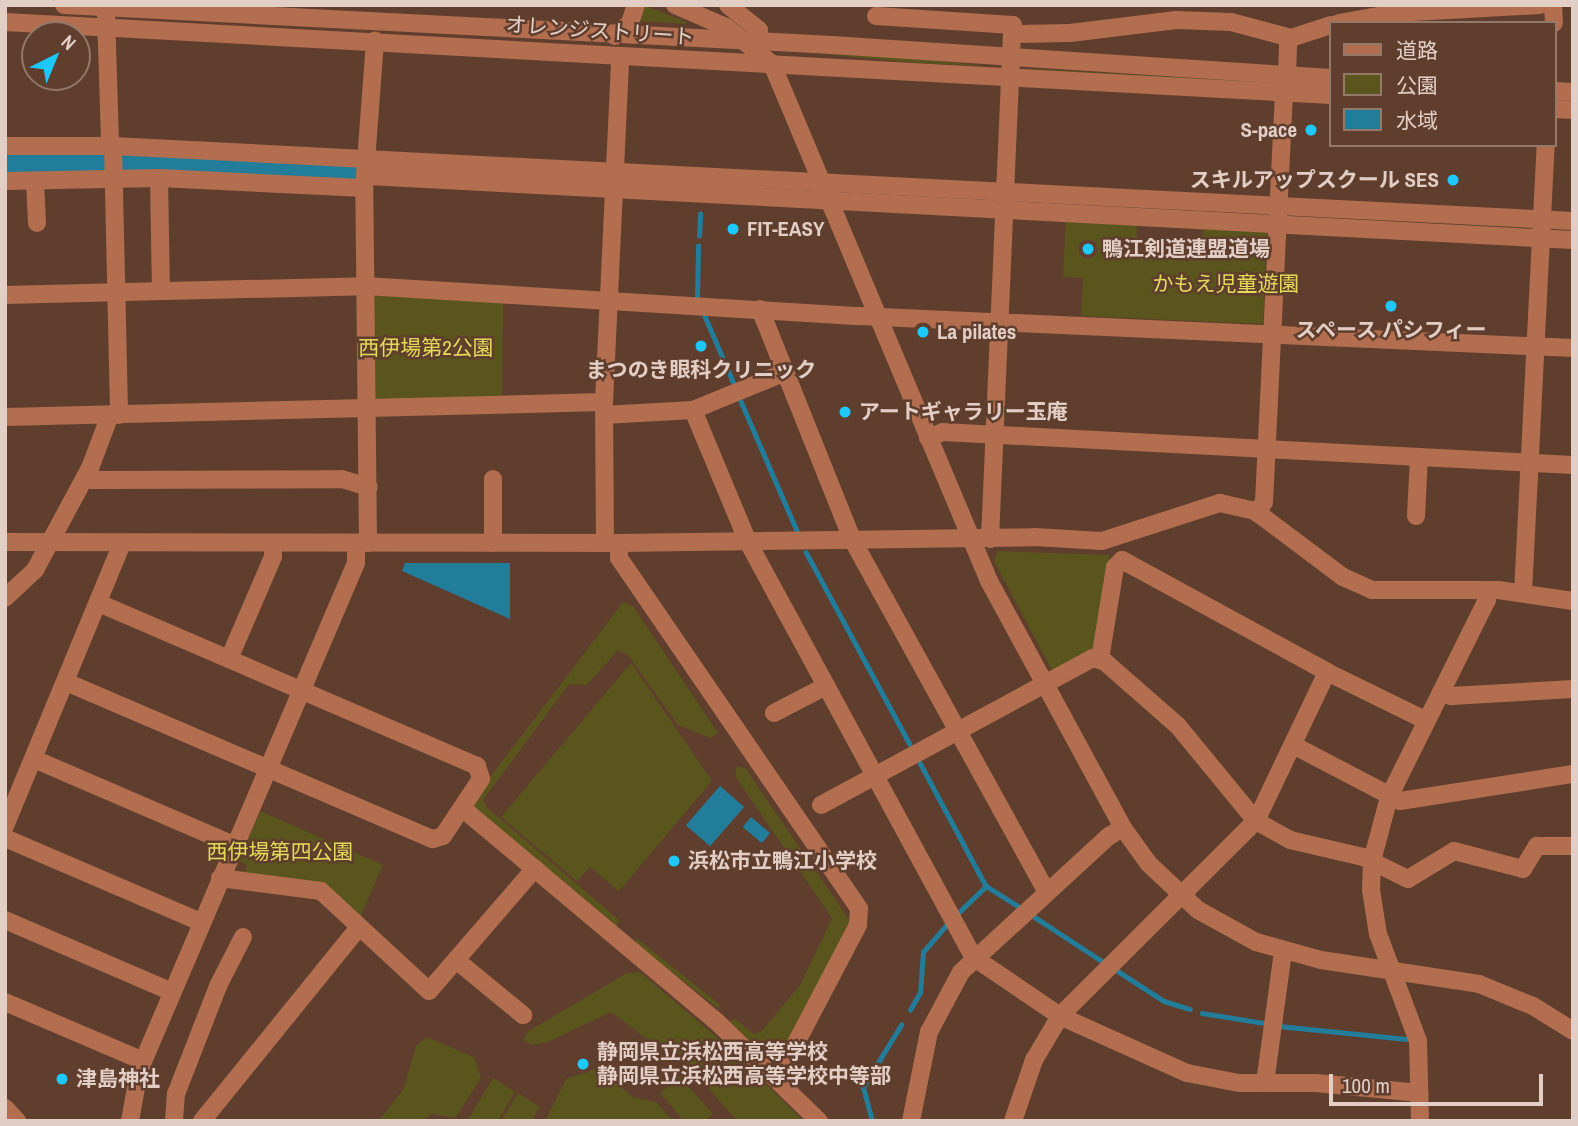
<!DOCTYPE html>
<meta charset="utf-8">
<style>
body{margin:0}
#map{position:relative;width:1578px;height:1126px;overflow:hidden;background:#5f3e2e;font-family:"Archivo Narrow","Noto Sans JP",sans-serif}
div>[style]{position:absolute}
.green>*{inset:0;background:#59551c}
.water>*{inset:0;background:#227d9b;transform-origin:0 0}
.stream>*{height:4.5px;margin:-2.25px;padding:0 2.25px;transform-origin:2.25px;border-radius:2.25px;background:#227d9b}
.minor>*{height:18px;margin:-9px;padding:0 9px;transform-origin:9px;border-radius:9px;background:#b26e4f}
.dots>*{width:19px;height:19px;translate:-50% -50%;box-sizing:border-box;border:4px solid #5f3e2e;border-radius:50%}
span{translate:-50% -50%;white-space:nowrap;text-align:center;line-height:1.15;-webkit-text-stroke:5px #5f3e2e;paint-order:stroke}
.street-label{font-size:21px;color:#e3cec5}
.poi-label{font-size:21px;color:#e3cec5;font-weight:700}
.right{translate:-100% -50%;text-align:right}
.left{translate:0 -50%;text-align:left}
.park-label{font-size:21px;color:#e4da59}
.frame{position:absolute;inset:0;border:7px solid #e3cec5;pointer-events:none}
.legend{position:absolute;left:1329px;top:21px;width:228px;height:126px;box-sizing:border-box;background:#5f3e2e;border:2px solid #94786a;margin:0;padding:9px 12px;list-style:none;font-size:21px;color:#e3cec5}
.legend li{display:flex;align-items:center;gap:14px;height:35px}
.legend b{width:35px;border:2px solid #94786a}
.north{position:absolute;left:21px;top:21px;width:70px;height:70px;box-sizing:border-box;background:#5f3e2e;border:2px solid #94786a;border-radius:50%;rotate:43deg;font-size:19px;font-weight:700;line-height:28px;text-align:center;color:#e3cec5}
.north::after{content:'';display:block;margin:auto;width:24px;height:32px;background:#1dc9fc;clip-path:polygon(50% 0,100% 100%,50% 72%,0 100%)}
.scale{position:absolute;left:1329px;top:1074px;width:214px;height:32px;box-sizing:border-box;border:4px solid #e3cec5;border-top:0;padding-left:9px;font-size:21px;line-height:24px;white-space:nowrap;color:#e3cec5;-webkit-text-stroke:5px #5f3e2e;paint-order:stroke}
</style>
<div id="map">
<div class="green">
<div style="clip-path:polygon(643px 5px,687px 22px,687px 24px,637px 21px)"></div>
<div style="clip-path:polygon(814px 53px,885px 56px,988px 66px,917px 63px)"></div>
<div style="clip-path:polygon(1037px 69px,1331px 86px,1331px 88px,1038px 70px)"></div>
<div style="clip-path:polygon(1066px 219px,1137px 223px,1137px 252px,1201px 255px,1203px 226px,1267px 231px,1263px 324px,1081px 316px,1083px 278px,1063px 277px)"></div>
<div style="clip-path:polygon(376px 293px,503px 300px,502px 398px,379px 401px,375px 397px,372px 297px)"></div>
<div style="clip-path:polygon(998px 551px,1110px 555px,1092px 655px,1053px 672px,994px 561px)"></div>
<div style="clip-path:polygon(623px 602px,633px 606px,718px 733px,711px 738px,678px 725px,628px 655px,618px 650px,587px 685px,569px 684px,483px 800px,487px 808px,619px 920px,617px 926px,473px 806px,473px 800px)"></div>
<div style="clip-path:polygon(631px 663px,712px 781px,619px 891px,590px 867px,577px 881px,501px 817px)"></div>
<div style="clip-path:polygon(737px 766px,745px 768px,850px 921px,777px 1067px,729px 1021px,735px 1019px,754px 1034px,762px 1031px,801px 984px,832px 918px,735px 776px)"></div>
<div style="clip-path:polygon(260px 811px,383px 865px,360px 918px,324px 885px,242px 878px,247px 865px,239px 861px)"></div>
<div style="clip-path:polygon(636px 938px,719px 1004px,719px 1009px,636px 944px)"></div>
<div style="clip-path:polygon(640px 972px,727px 1046px,804px 1121px,737px 1121px,678px 1053px,668px 1055px,611px 1012px,548px 1042px,532px 1045px,524px 1040px,527px 1032px,627px 973px)"></div>
<div style="clip-path:polygon(426px 1037px,474px 1057px,481px 1078px,455px 1118px,432px 1114px,422px 1121px,379px 1121px,404px 1088px,416px 1046px)"></div>
<div style="clip-path:polygon(600px 1067px,632px 1097px,656px 1102px,673px 1121px,545px 1121px,566px 1079px)"></div>
<div style="clip-path:polygon(679px 1076px,713px 1114px,705px 1121px,684px 1121px,660px 1093px)"></div>
<div style="clip-path:polygon(493px 1078px,515px 1092px,498px 1121px,467px 1121px)"></div>
<div style="clip-path:polygon(518px 1093px,540px 1107px,532px 1121px,501px 1121px)"></div>
</div>
<div class="water">
<div style="clip-path:polygon(104px 150px,360px 162px,359px 177px,355px 181px,5px 175px,5px 153px)"></div>
<div style="clip-path:polygon(405px 563px,510px 563px,510px 619px,402px 571px)"></div>
<div style="left:720px;top:786px;width:32px;height:52px;rotate:41deg"></div>
<div style="left:751px;top:817px;width:25px;height:13px;rotate:40deg"></div>
</div>
<div class="stream">
<div style="left:699px;top:236px;width:22px;rotate:-87deg"></div>
<div style="left:697px;top:299px;width:53px;rotate:-88.9deg"></div>
<div style="left:704px;top:314px;width:78px;rotate:66.7deg"></div>
<div style="left:740px;top:399px;width:144px;rotate:66.6deg"></div>
<div style="left:806px;top:552px;width:218px;rotate:61.6deg"></div>
<div style="left:919px;top:761px;width:142px;rotate:61.8deg"></div>
<div style="left:986px;top:886px;width:39px;rotate:32deg"></div>
<div style="left:1030px;top:914px;width:90px;rotate:33.2deg"></div>
<div style="left:956px;top:915px;width:42px;rotate:-44deg"></div>
<div style="left:1116px;top:970px;width:57px;rotate:32.9deg"></div>
<div style="left:1164px;top:1001px;width:27px;rotate:17deg"></div>
<div style="left:910px;top:1010px;width:20px;rotate:-60deg"></div>
<div style="left:920px;top:993px;width:41px;rotate:-85.8deg"></div>
<div style="left:923px;top:952px;width:37px;rotate:-49deg"></div>
<div style="left:1202px;top:1013px;width:63px;rotate:9.2deg"></div>
<div style="left:1279px;top:1026px;width:128px;rotate:5.8deg"></div>
<div style="left:872px;top:1121px;width:35px;rotate:-105deg"></div>
<div style="left:863px;top:1087px;width:73px;rotate:-58.5deg"></div>
</div>
<div class="minor">
<div style="left:64px;top:5px;width:769px;rotate:2.98deg"></div>
<div style="left:832px;top:45px;width:500px;rotate:3.78deg"></div>
<div style="left:675px;top:5px;width:56px;rotate:23.3deg"></div>
<div style="left:726px;top:27px;width:59px;rotate:38.8deg"></div>
<div style="left:772px;top:64px;width:561px;rotate:67.23deg"></div>
<div style="left:989px;top:581px;width:281px;rotate:61.5deg"></div>
<div style="left:1123px;top:828px;width:44px;rotate:54.2deg"></div>
<div style="left:1149px;top:864px;width:67px;rotate:43.2deg"></div>
<div style="left:1198px;top:910px;width:66px;rotate:28.9deg"></div>
<div style="left:1256px;top:942px;width:67px;rotate:15.5deg"></div>
<div style="left:1321px;top:960px;width:160px;rotate:8.6deg"></div>
<div style="left:1479px;top:984px;width:58px;rotate:22.2deg"></div>
<div style="left:1533px;top:1006px;width:47px;rotate:32deg"></div>
<div style="left:728px;top:5px;width:40px;rotate:39deg"></div>
<div style="left:759px;top:30px;width:13px;rotate:90deg"></div>
<div style="left:1553px;top:5px;width:18px;rotate:87deg"></div>
<div style="left:106px;top:14px;width:129px;rotate:88.2deg"></div>
<div style="left:876px;top:16px;width:137px;rotate:3.8deg"></div>
<div style="left:1013px;top:25px;width:9px;rotate:96deg"></div>
<div style="left:5px;top:22px;width:1328px;rotate:3.15deg"></div>
<div style="left:1339px;top:23px;width:56px;rotate:-10.3deg"></div>
<div style="left:1394px;top:13px;width:146px;rotate:-3.1deg"></div>
<div style="left:615px;top:36px;width:20px;rotate:-41deg"></div>
<div style="left:630px;top:23px;width:19px;rotate:-72deg"></div>
<div style="left:1287px;top:75px;width:37px;rotate:-88deg"></div>
<div style="left:1555px;top:91px;width:18px;rotate:3deg"></div>
<div style="left:1555px;top:109px;width:18px;rotate:3deg"></div>
<div style="left:5px;top:146px;width:108px"></div>
<div style="left:113px;top:146px;width:269px;rotate:88.7deg"></div>
<div style="left:113px;top:146px;width:1462px;rotate:2.94deg"></div>
<div style="left:368px;top:176px;width:1207px;rotate:3.04deg"></div>
<div style="left:159px;top:178px;width:113px;rotate:89deg"></div>
<div style="left:5px;top:181px;width:154px;rotate:-1.1deg"></div>
<div style="left:159px;top:178px;width:205px;rotate:2.8deg"></div>
<div style="left:35px;top:181px;width:42px;rotate:87.3deg"></div>
<div style="left:5px;top:295px;width:360px;rotate:-1.4deg"></div>
<div style="left:365px;top:286px;width:495px;rotate:3.5deg"></div>
<div style="left:859px;top:316px;width:715px;rotate:2.57deg"></div>
<div style="left:760px;top:309px;width:250px;rotate:68.2deg"></div>
<div style="left:853px;top:541px;width:400px;rotate:61.1deg"></div>
<div style="left:693px;top:410px;width:143px;rotate:67.4deg"></div>
<div style="left:748px;top:542px;width:472px;rotate:61.5deg"></div>
<div style="left:973px;top:957px;width:105px;rotate:34.1deg"></div>
<div style="left:1060px;top:1016px;width:139px;rotate:24.2deg"></div>
<div style="left:1187px;top:1073px;width:53px;rotate:10.9deg"></div>
<div style="left:1239px;top:1083px;width:77px"></div>
<div style="left:1316px;top:1083px;width:104px;rotate:5.5deg"></div>
<div style="left:604px;top:415px;width:89px;rotate:-3.2deg"></div>
<div style="left:693px;top:410px;width:97px;rotate:-22.3deg"></div>
<div style="left:5px;top:417px;width:599px;rotate:-1.43deg"></div>
<div style="left:928px;top:438px;width:16px;rotate:-22deg"></div>
<div style="left:943px;top:432px;width:631px;rotate:3deg"></div>
<div style="left:86px;top:476px;width:8px;rotate:30deg"></div>
<div style="left:93px;top:480px;width:249px;rotate:-0.2deg"></div>
<div style="left:342px;top:479px;width:28px;rotate:17deg"></div>
<div style="left:493px;top:479px;width:64px;rotate:90deg"></div>
<div style="left:1257px;top:513px;width:13px;rotate:-58deg"></div>
<div style="left:1264px;top:502px;width:410px;rotate:-87.2deg"></div>
<div style="left:1416px;top:516px;width:59px;rotate:-87.1deg"></div>
<div style="left:990px;top:539px;width:505px;rotate:-87.51deg"></div>
<div style="left:1012px;top:34px;width:58px;rotate:-1deg"></div>
<div style="left:1070px;top:33px;width:107px;rotate:-7deg"></div>
<div style="left:1176px;top:20px;width:55px;rotate:2.1deg"></div>
<div style="left:1231px;top:22px;width:62px;rotate:14.9deg"></div>
<div style="left:1291px;top:38px;width:42px;rotate:-18deg"></div>
<div style="left:5px;top:542px;width:614px;rotate:0.09deg"></div>
<div style="left:619px;top:543px;width:416px;rotate:-0.8deg"></div>
<div style="left:1035px;top:537px;width:67px;rotate:3.4deg"></div>
<div style="left:1102px;top:541px;width:124px;rotate:-17.9deg"></div>
<div style="left:1220px;top:503px;width:36px;rotate:13deg"></div>
<div style="left:1255px;top:511px;width:110px;rotate:36.9deg"></div>
<div style="left:1343px;top:577px;width:32px;rotate:24deg"></div>
<div style="left:1372px;top:590px;width:126px"></div>
<div style="left:1498px;top:590px;width:76px;rotate:8.3deg"></div>
<div style="left:368px;top:543px;width:355px;rotate:-90.6deg"></div>
<div style="left:364px;top:188px;width:148px;rotate:-85.7deg"></div>
<div style="left:605px;top:543px;width:141px;rotate:-90.4deg"></div>
<div style="left:604px;top:402px;width:345px;rotate:-87.3deg"></div>
<div style="left:619px;top:543px;width:15px;rotate:90deg"></div>
<div style="left:619px;top:558px;width:425px;rotate:55.6deg"></div>
<div style="left:859px;top:909px;width:16px;rotate:94deg"></div>
<div style="left:858px;top:925px;width:174px;rotate:117.7deg"></div>
<div style="left:1523px;top:593px;width:449px;rotate:-87.1deg"></div>
<div style="left:5px;top:598px;width:41px;rotate:-43deg"></div>
<div style="left:35px;top:570px;width:116px;rotate:-61.7deg"></div>
<div style="left:90px;top:468px;width:57px;rotate:-69.3deg"></div>
<div style="left:229px;top:659px;width:111px;rotate:-66.7deg"></div>
<div style="left:273px;top:557px;width:14px;rotate:-90deg"></div>
<div style="left:1100px;top:659px;width:93px;rotate:-80.7deg"></div>
<div style="left:1115px;top:567px;width:10px;rotate:-45deg"></div>
<div style="left:1122px;top:560px;width:234px;rotate:28.6deg"></div>
<div style="left:1327px;top:672px;width:111px;rotate:26.1deg"></div>
<div style="left:66px;top:682px;width:399px;rotate:23.2deg"></div>
<div style="left:433px;top:839px;width:10px;rotate:-17deg"></div>
<div style="left:443px;top:836px;width:69px;rotate:-56.3deg"></div>
<div style="left:481px;top:779px;width:14px;rotate:-107deg"></div>
<div style="left:477px;top:766px;width:410px;rotate:-156.7deg"></div>
<div style="left:1441px;top:692px;width:11px;rotate:22deg"></div>
<div style="left:1451px;top:696px;width:122px;rotate:-3.3deg"></div>
<div style="left:774px;top:713px;width:59px;rotate:-27.4deg"></div>
<div style="left:1293px;top:745px;width:121px;rotate:27.6deg"></div>
<div style="left:1400px;top:801px;width:175px;rotate:-8.9deg"></div>
<div style="left:34px;top:759px;width:218px;rotate:23.3deg"></div>
<div style="left:821px;top:805px;width:309px;rotate:-28.4deg"></div>
<div style="left:1093px;top:658px;width:13px;rotate:18deg"></div>
<div style="left:1105px;top:662px;width:97px;rotate:41.2deg"></div>
<div style="left:1178px;top:726px;width:123px;rotate:50.6deg"></div>
<div style="left:1256px;top:821px;width:39px;rotate:29deg"></div>
<div style="left:1290px;top:840px;width:75px;rotate:13.1deg"></div>
<div style="left:1363px;top:857px;width:50px;rotate:26.1deg"></div>
<div style="left:1408px;top:879px;width:54px;rotate:-31.3deg"></div>
<div style="left:1454px;top:851px;width:71px;rotate:14.6deg"></div>
<div style="left:1523px;top:869px;width:27px;rotate:-59deg"></div>
<div style="left:1537px;top:846px;width:36px"></div>
<div style="left:462px;top:808px;width:330px;rotate:40deg"></div>
<div style="left:715px;top:1020px;width:145px;rotate:44.2deg"></div>
<div style="left:5px;top:826px;width:306px;rotate:-67.5deg"></div>
<div style="left:5px;top:838px;width:213px;rotate:23.2deg"></div>
<div style="left:220px;top:878px;width:102px;rotate:7.3deg"></div>
<div style="left:321px;top:891px;width:147px;rotate:42.8deg"></div>
<div style="left:429px;top:991px;width:162px;rotate:-49.2deg"></div>
<div style="left:5px;top:920px;width:182px;rotate:23.3deg"></div>
<div style="left:456px;top:960px;width:87px;rotate:39.4deg"></div>
<div style="left:5px;top:1002px;width:150px;rotate:23.1deg"></div>
<div style="left:1265px;top:1083px;width:132px;rotate:-82.2deg"></div>
<div style="left:5px;top:1108px;width:18px;rotate:47deg"></div>
<div style="left:130px;top:1121px;width:51px;rotate:-79.8deg"></div>
<div style="left:139px;top:1071px;width:552px;rotate:-66.87deg"></div>
<div style="left:356px;top:563px;width:20px;rotate:-90deg"></div>
<div style="left:174px;top:1121px;width:27px;rotate:-86deg"></div>
<div style="left:176px;top:1094px;width:116px;rotate:-68.7deg"></div>
<div style="left:218px;top:986px;width:55px;rotate:-63deg"></div>
<div style="left:202px;top:1121px;width:245px;rotate:-51deg"></div>
<div style="left:911px;top:1121px;width:91px;rotate:-78.6deg"></div>
<div style="left:929px;top:1032px;width:68px;rotate:-61.9deg"></div>
<div style="left:961px;top:972px;width:201px;rotate:-42.6deg"></div>
<div style="left:1109px;top:836px;width:16px;rotate:-30deg"></div>
<div style="left:1013px;top:1121px;width:65px;rotate:-71deg"></div>
<div style="left:1034px;top:1060px;width:51px;rotate:-59.4deg"></div>
<div style="left:1060px;top:1016px;width:276px;rotate:-44.9deg"></div>
<div style="left:1256px;top:821px;width:165px;rotate:-64.5deg"></div>
<div style="left:1420px;top:1121px;width:80px;rotate:-91.4deg"></div>
<div style="left:1418px;top:1041px;width:114px;rotate:-110.5deg"></div>
<div style="left:1378px;top:934px;width:45px;rotate:-99deg"></div>
<div style="left:1371px;top:890px;width:29px;rotate:-88deg"></div>
<div style="left:1372px;top:861px;width:66px;rotate:-75.1deg"></div>
<div style="left:1389px;top:797px;width:220px;rotate:-63.6deg"></div>
<div style="left:1487px;top:600px;width:10px;rotate:-96deg"></div>
</div>
<div class="dots">
<div style="left:1311px;top:130px;background:#1dc9fc"></div>
<div style="left:1453px;top:180px;background:#1dc9fc"></div>
<div style="left:733px;top:229px;background:#1dc9fc"></div>
<div style="left:1088px;top:249px;background:#1dc9fc"></div>
<div style="left:1391px;top:306px;background:#1dc9fc"></div>
<div style="left:923px;top:332px;background:#1dc9fc"></div>
<div style="left:701px;top:346px;background:#1dc9fc"></div>
<div style="left:845px;top:412px;background:#1dc9fc"></div>
<div style="left:674px;top:861px;background:#1dc9fc"></div>
<div style="left:583px;top:1064px;background:#1dc9fc"></div>
<div style="left:62px;top:1079px;background:#1dc9fc"></div>
</div>
<div class="street-label">
<span style="left:600px;top:31px;rotate:4deg">オレンジストリート</span>
</div>
<div class="poi-label">
<span class="right" style="left:1297px;top:130px">S-pace</span>
<span class="right" style="left:1439px;top:180px">スキルアップスクール SES</span>
<span class="left" style="left:747px;top:229px">FIT-EASY</span>
<span class="left" style="left:1102px;top:249px">鴨江剣道連盟道場</span>
<span style="left:1391px;top:330px">スペース パシフィー</span>
<span class="left" style="left:937px;top:332px">La pilates</span>
<span style="left:701px;top:370px">まつのき眼科クリニック</span>
<span class="left" style="left:859px;top:412px">アートギャラリー玉庵</span>
<span class="left" style="left:688px;top:861px">浜松市立鴨江小学校</span>
<span class="left" style="left:597px;top:1064px">静岡県立浜松西高等学校<br>静岡県立浜松西高等学校中等部</span>
<span class="left" style="left:76px;top:1079px">津島神社</span>
</div>
<div class="park-label">
<span style="left:1226px;top:284px">かもえ児童遊園</span>
<span style="left:426px;top:348px">西伊場第2公園</span>
<span style="left:280px;top:852px">西伊場第四公園</span>
</div>
<div class="frame"></div>
<ul class="legend">
<li><b style="height:9px;background:#b26e4f"></b>道路</li>
<li><b style="height:19px;background:#59551c"></b>公園</li>
<li><b style="height:19px;background:#227d9b"></b>水域</li>
</ul>
<div class="north">N</div>
<div class="scale">100 m</div>
</div>
